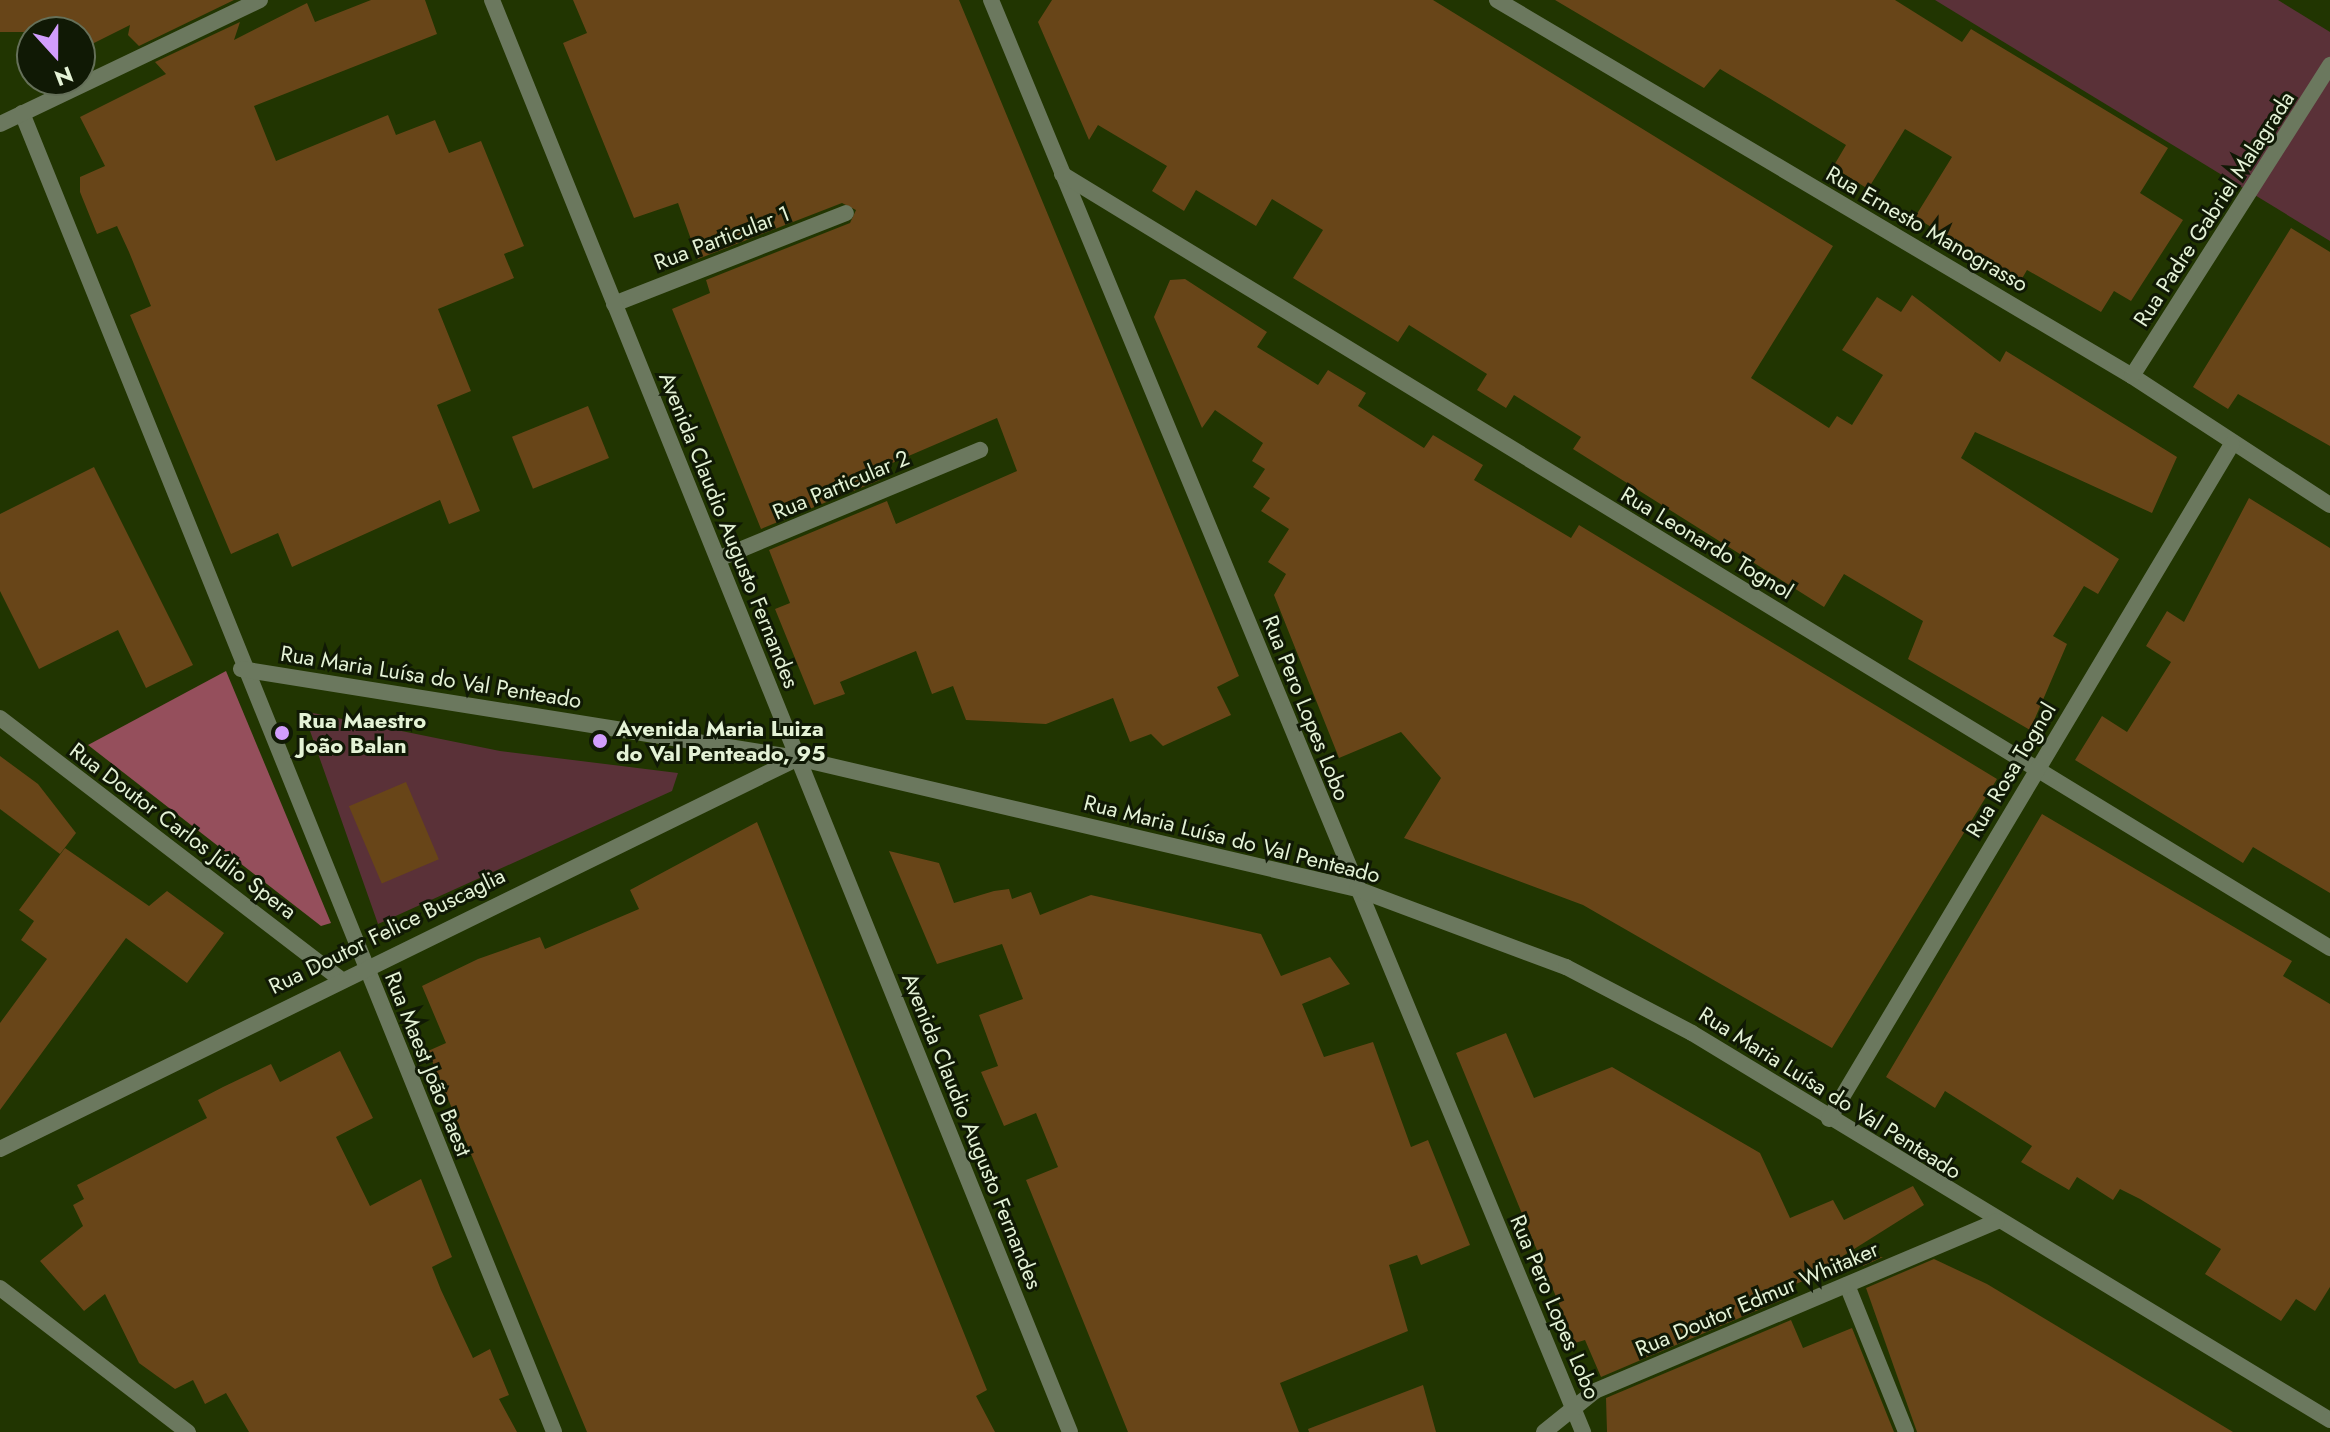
<!DOCTYPE html>
<meta charset="utf-8">
<style>
body{margin:0}
#map{position:relative;width:2330px;height:1432px;overflow:hidden;background:#213501;font-family:Jost,sans-serif}
div>[style]{position:absolute}
.green>*{inset:0;background:#5a3138}
.forest>*{inset:0;background:#954f5c}
.building>*{inset:0;background:#684518;transform-origin:0 0}
.minor>*{height:16px;margin:-8px;padding:0 8px;transform-origin:8px;border-radius:8px;background:#6b785e}
.tertiary>*{height:16px;margin:-8px;padding:0 8px;transform-origin:8px;border-radius:8px;background:#6b785e}
.dots>*{width:22px;height:22px;translate:-50% -50%;box-sizing:border-box;border:4px solid #101905;border-radius:50%}
span{translate:-50% -50%;white-space:nowrap;text-align:center;line-height:1.15;-webkit-text-stroke:6px #101905;paint-order:stroke}
.street-label{font-size:22px;color:#e4f2d6}
.poi-label{font-size:22px;color:#e4f2d6;font-weight:700}
.left{translate:0 -50%;text-align:left}
.north{position:absolute;left:16px;top:16px;width:80px;height:80px;box-sizing:border-box;background:#101905;border:2px solid #657059;border-radius:50%;rotate:159deg;font-size:22px;font-weight:700;line-height:32px;text-align:center;color:#e4f2d6}
.north::after{content:'';display:block;margin:auto;width:28px;height:36px;background:#d29dfd;clip-path:polygon(50% 0,100% 100%,50% 72%,0 100%)}
</style>
<div id="map">
<div class="green">
<div style="clip-path:polygon(1935px 0,2278px 0,2330px 32px,2330px 241px)"></div>
<div style="clip-path:polygon(303px 711px,500px 751px,678px 773px,672px 791px,378px 924px)"></div>
</div>
<div class="forest">
<div style="clip-path:polygon(226px 671px,331px 923px,321px 926px,88px 745px)"></div>
</div>
<div class="building">
<div style="clip-path:polygon(0 0,234px 0,139px 46px,128px 35px,130px 25px,80px 50px,80px 32px,0 32px)"></div>
<div style="clip-path:polygon(371px 0,425px 0,437px 34px,254px 106px,276px 161px,388px 115px,396px 135px,435px 120px,449px 153px,481px 141px,524px 246px,504px 254px,514px 278px,438px 309px,471px 391px,437px 405px,480px 511px,449px 524px,440px 500px,292px 567px,278px 533px,231px 554px,130px 315px,151px 306px,129px 252px,117px 226px,97px 234px,80px 192px,80px 177px,105px 166px,80px 117px,166px 74px,155px 62px,240px 22px,234px 40px,307px 3px,315px 22px)"></div>
<div style="clip-path:polygon(573px 0,959px 0,1239px 676px,1217px 687px,1231px 715px,1163px 746px,1151px 734px,1130px 742px,1113px 698px,1046px 724px,966px 720px,953px 686px,932px 694px,916px 651px,840px 682px,845px 694px,814px 705px,775px 609px,790px 603px,769px 550px,887px 501px,896px 524px,1017px 471px,997px 418px,876px 470px,880px 480px,761px 529px,672px 309px,710px 293px,706px 280px,850px 223px,856px 210px,842px 203px,698px 259px,678px 203px,634px 218px,563px 43px,587px 33px)"></div>
<div style="clip-path:polygon(1052px 0,1433px 0,1833px 246px,1751px 378px,1829px 428px,1837px 416px,1852px 425px,1883px 375px,1842px 350px,1877px 297px,1901px 312px,1912px 295px,2000px 362px,2006px 351px,2177px 457px,2152px 513px,1975px 432px,1961px 458px,2119px 559px,2098px 594px,2084px 586px,2053px 636px,2067px 644px,2030px 730px,1908px 659px,1923px 621px,1844px 574px,1824px 607px,1573px 449px,1581px 437px,1514px 395px,1506px 408px,1477px 390px,1487px 374px,1409px 325px,1398px 342px,1293px 278px,1323px 230px,1272px 199px,1256px 226px,1196px 190px,1184px 211px,1152px 191px,1167px 166px,1098px 125px,1089px 140px,1038px 22px)"></div>
<div style="clip-path:polygon(1555px 0,1895px 0,1962px 42px,1971px 29px,2168px 148px,2140px 193px,2183px 220px,2131px 301px,2114px 291px,2101px 312px,2027px 270px,2020px 282px,1915px 217px,1952px 157px,1905px 129px,1868px 189px,1833px 167px,1846px 145px,1769px 98px,1720px 69px,1704px 88px)"></div>
<div style="clip-path:polygon(2291px 228px,2330px 252px,2330px 446px,2238px 394px,2228px 409px,2193px 387px)"></div>
<div style="clip-path:polygon(1185px 279px,1267px 332px,1257px 347px,1318px 385px,1328px 370px,1366px 393px,1358px 406px,1424px 448px,1433px 435px,1483px 465px,1474px 480px,1571px 538px,1579px 525px,1997px 779px,1832px 1048px,1583px 905px,1404px 838px,1441px 778px,1401px 732px,1339px 758px,1274px 595px,1286px 574px,1268px 562px,1289px 529px,1261px 511px,1270px 498px,1253px 487px,1265px 469px,1252px 461px,1263px 443px,1215px 410px,1202px 428px,1154px 317px,1170px 280px)"></div>
<div style="left:588px;top:406px;width:56px;height:82px;rotate:68deg"></div>
<div style="clip-path:polygon(94px 467px,193px 665px,146px 688px,118px 630px,39px 669px,0 591px,0 514px)"></div>
<div style="clip-path:polygon(2249px 498px,2330px 548px,2330px 893px,2253px 847px,2243px 863px,2075px 760px,2102px 716px,2127px 732px,2171px 662px,2146px 646px,2167px 611px,2184px 622px)"></div>
<div style="clip-path:polygon(0 756px,38px 784px,76px 833px,60px 854px,0 809px)"></div>
<div style="left:406px;top:782px;width:84px;height:62px;rotate:67deg"></div>
<div style="clip-path:polygon(2042px 814px,2292px 961px,2283px 976px,2330px 1004px,2330px 1287px,2315px 1311px,2296px 1299px,2281px 1321px,2205px 1274px,2221px 1249px,2140px 1199px,2120px 1189px,2113px 1200px,2077px 1177px,2069px 1190px,2021px 1162px,2032px 1146px,1945px 1091px,1935px 1108px,1886px 1077px)"></div>
<div style="clip-path:polygon(757px 822px,987px 1390px,976px 1396px,995px 1432px,587px 1432px,428px 1051px,446px 1043px,422px 986px,478px 959px,540px 937px,545px 949px,639px 909px,630px 890px)"></div>
<div style="clip-path:polygon(65px 848px,149px 906px,167px 891px,224px 933px,187px 983px,126px 938px,0 1110px,0 1023px,47px 959px,21px 940px,34px 921px,19px 910px)"></div>
<div style="clip-path:polygon(889px 851px,939px 863px,954px 903px,994px 891px,1009px 889px,1012px 899px,1031px 892px,1040px 915px,1091px 895px,1261px 934px,1281px 976px,1330px 957px,1350px 984px,1302px 1004px,1324px 1057px,1373px 1042px,1411px 1147px,1428px 1140px,1470px 1245px,1421px 1265px,1417px 1255px,1389px 1265px,1408px 1331px,1280px 1383px,1299px 1432px,1128px 1432px,1026px 1180px,1058px 1167px,1036px 1113px,1004px 1126px,981px 1072px,998px 1066px,979px 1015px,1023px 999px,1002px 944px,937px 964px)"></div>
<div style="clip-path:polygon(1506px 1033px,1534px 1098px,1612px 1067px,1760px 1153px,1790px 1218px,1833px 1200px,1844px 1220px,1913px 1186px,1924px 1205px,1843px 1256px,1883px 1257px,1863px 1266px,1861px 1257px,1779px 1291px,1782px 1300px,1601px 1377px,1585px 1340px,1575px 1343px,1456px 1053px)"></div>
<div style="clip-path:polygon(340px 1051px,373px 1118px,336px 1137px,370px 1206px,421px 1179px,452px 1257px,432px 1267px,441px 1290px,473px 1358px,490px 1349px,509px 1395px,499px 1399px,517px 1432px,249px 1432px,226px 1393px,205px 1404px,193px 1380px,175px 1389px,139px 1363px,105px 1294px,84px 1311px,40px 1261px,83px 1226px,73px 1205px,84px 1199px,77px 1185px,207px 1118px,198px 1100px,223px 1087px,271px 1064px,280px 1082px)"></div>
<div style="clip-path:polygon(1934px 1259px,1987px 1284px,2233px 1432px,1917px 1432px,1866px 1288px)"></div>
<div style="clip-path:polygon(1791px 1320px,1803px 1348px,1852px 1328px,1894px 1432px,1607px 1432px,1606px 1398px)"></div>
<div style="clip-path:polygon(1423px 1385px,1436px 1432px,1309px 1432px,1308px 1429px)"></div>
</div>
<div class="minor">
<div style="left:991px;top:0;width:1550px;rotate:67.54deg"></div>
<div style="left:1497px;top:0;width:738px;rotate:30.63deg"></div>
<div style="left:2132px;top:376px;width:236px;rotate:33.1deg"></div>
<div style="left:22px;top:113px;width:1422px;rotate:68.03deg"></div>
<div style="left:0;top:124px;width:288px;rotate:-25.5deg"></div>
<div style="left:1062px;top:174px;width:1486px;rotate:31.4deg"></div>
<div style="left:614px;top:304px;width:249px;rotate:-21.4deg"></div>
<div style="left:2132px;top:376px;width:369px;rotate:-57.5deg"></div>
<div style="left:718px;top:559px;width:284px;rotate:-22.6deg"></div>
<div style="left:241px;top:669px;width:563px;rotate:9.09deg"></div>
<div style="left:797px;top:758px;width:575px;rotate:13.17deg"></div>
<div style="left:1357px;top:889px;width:223px;rotate:20.5deg"></div>
<div style="left:1566px;top:967px;width:142px;rotate:27.6deg"></div>
<div style="left:1692px;top:1033px;width:746px;rotate:31.24deg"></div>
<div style="left:0;top:718px;width:427px;rotate:37.5deg"></div>
<div style="left:1829px;top:1119px;width:786px;rotate:-59.16deg"></div>
<div style="left:0;top:1149px;width:886px;rotate:-26.1deg"></div>
<div style="left:1847px;top:1285px;width:158px;rotate:68.1deg"></div>
<div style="left:0;top:1288px;width:237px;rotate:37.5deg"></div>
<div style="left:1544px;top:1432px;width:65px;rotate:-38.8deg"></div>
<div style="left:1595px;top:1391px;width:436px;rotate:-22.9deg"></div>
</div>
<div class="tertiary">
<div style="left:492px;top:0;width:1544px;rotate:68.02deg"></div>
</div>
<div class="dots">
<div style="left:282px;top:733px;background:#d29dfd"></div>
<div style="left:600px;top:741px;background:#d29dfd"></div>
</div>
<div class="street-label">
<span style="left:2214px;top:209px;rotate:-57deg">Rua Padre Gabriel Malagrada</span>
<span style="left:1927px;top:229px;rotate:30deg">Rua Ernesto Manograsso</span>
<span style="left:722px;top:238px;rotate:-21deg">Rua Particular 1</span>
<span style="left:841px;top:485px;rotate:-23deg">Rua Particular 2</span>
<span style="left:729px;top:530px;rotate:68deg">Avenida Claudio Augusto Fernandes</span>
<span style="left:1707px;top:543px;rotate:31deg">Rua Leonardo Tognol</span>
<span style="left:431px;top:677px;rotate:9deg">Rua Maria Luísa do Val Penteado</span>
<span style="left:1306px;top:708px;rotate:68deg">Rua Pero Lopes Lobo</span>
<span style="left:2011px;top:770px;rotate:-59deg">Rua Rosa Tognol</span>
<span style="left:183px;top:831px;rotate:37deg">Rua Doutor Carlos Júlio Spera</span>
<span style="left:1232px;top:839px;rotate:14deg">Rua Maria Luísa do Val Penteado</span>
<span style="left:387px;top:931px;rotate:-26deg">Rua Doutor Felice Buscaglia</span>
<span style="left:428px;top:1064px;rotate:68deg">Rua Maest João Baest</span>
<span style="left:1830px;top:1093px;rotate:32deg">Rua Maria Luísa do Val Penteado</span>
<span style="left:972px;top:1131px;rotate:68deg">Avenida Claudio Augusto Fernandes</span>
<span style="left:1757px;top:1299px;rotate:-23deg">Rua Doutor Edmur Whitaker</span>
<span style="left:1555px;top:1307px;rotate:67deg">Rua Pero Lopes Lobo</span>
</div>
<div class="poi-label">
<span class="left" style="left:298px;top:733px">Rua Maestro<br>João Balan</span>
<span class="left" style="left:616px;top:741px">Avenida Maria Luiza<br>do Val Penteado, 95</span>
</div>
<div class="north">N</div>
</div>
